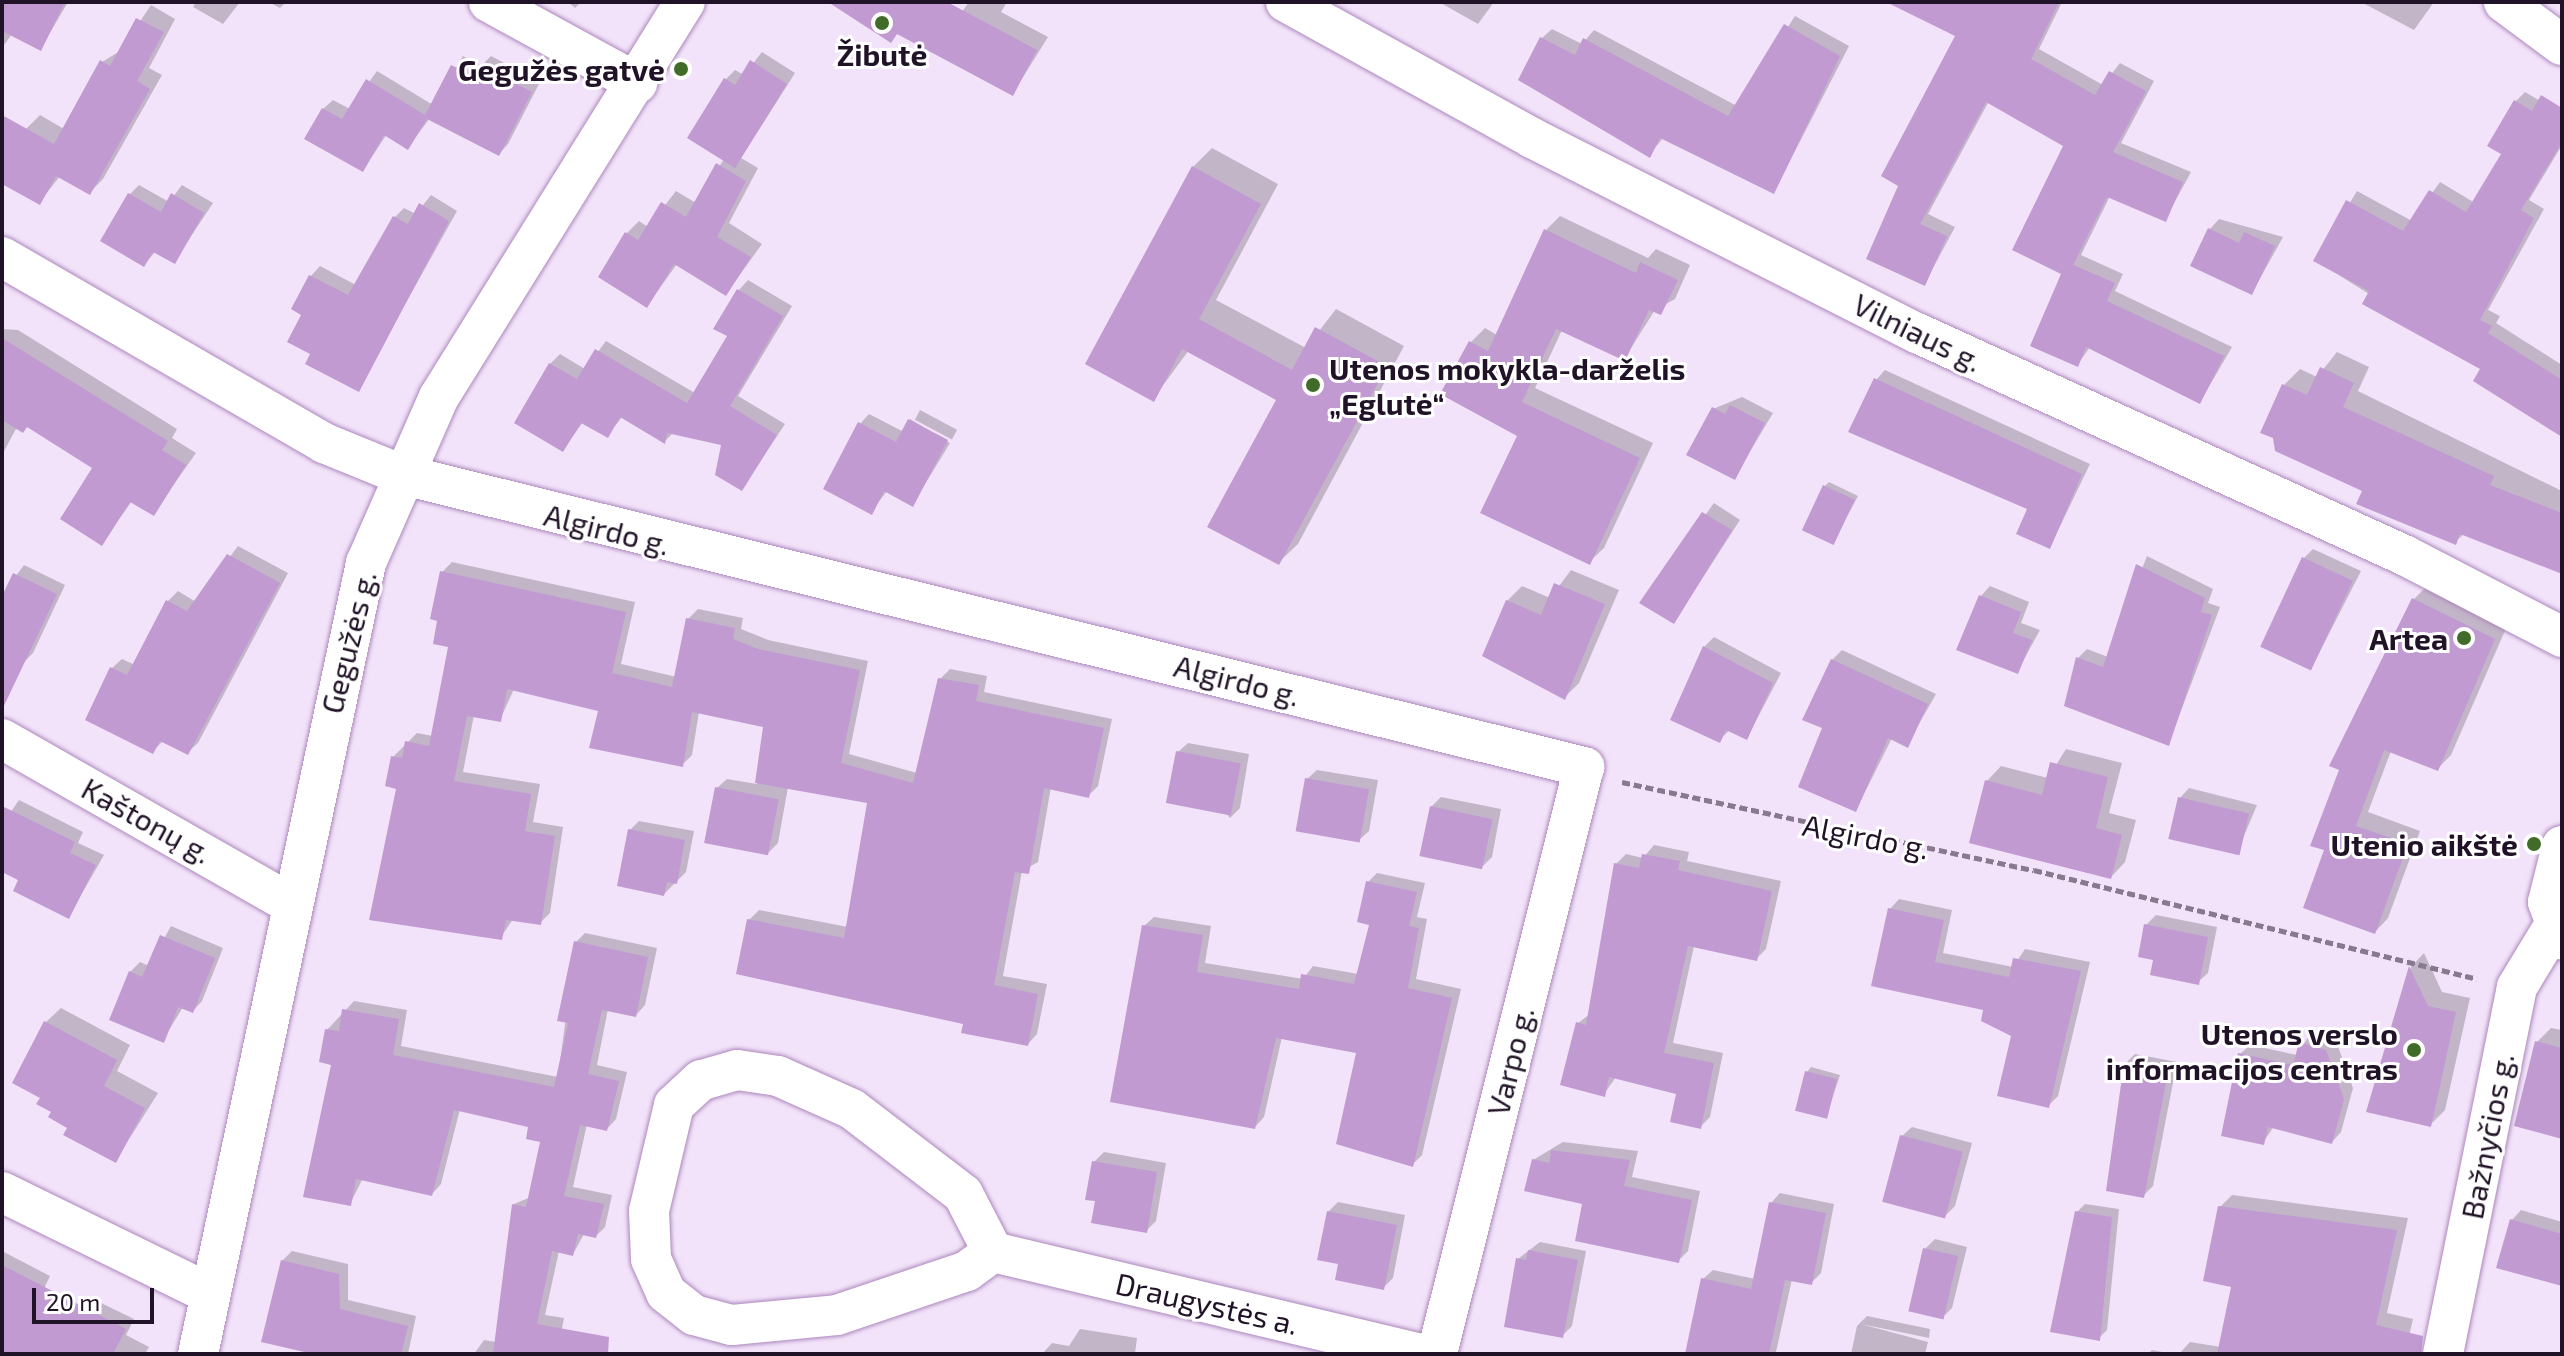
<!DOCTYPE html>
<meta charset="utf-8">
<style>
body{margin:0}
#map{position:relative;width:2564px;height:1356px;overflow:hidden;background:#f3e3fa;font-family:"Exo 2",sans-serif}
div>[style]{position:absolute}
.shadow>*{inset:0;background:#0003;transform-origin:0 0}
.building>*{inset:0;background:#c09ad1;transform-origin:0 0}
.path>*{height:5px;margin-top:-2.5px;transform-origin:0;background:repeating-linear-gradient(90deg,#88798e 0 8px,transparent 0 12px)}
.roads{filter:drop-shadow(0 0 2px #ac87bc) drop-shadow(0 0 2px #ac87bc)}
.minor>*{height:40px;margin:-20px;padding:0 20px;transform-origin:20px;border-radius:20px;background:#fff}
.dots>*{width:22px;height:22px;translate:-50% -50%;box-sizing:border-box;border:4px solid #fff;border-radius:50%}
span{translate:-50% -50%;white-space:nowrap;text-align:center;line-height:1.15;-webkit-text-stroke:6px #fff;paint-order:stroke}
.poi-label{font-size:30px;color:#211327;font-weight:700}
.right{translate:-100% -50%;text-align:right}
.left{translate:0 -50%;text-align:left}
.street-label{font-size:30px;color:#211327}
.frame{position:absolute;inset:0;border:4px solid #211327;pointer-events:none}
.scale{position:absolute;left:32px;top:1288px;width:122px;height:36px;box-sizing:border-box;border:4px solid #211327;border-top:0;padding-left:10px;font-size:24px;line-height:28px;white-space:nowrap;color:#211327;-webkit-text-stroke:6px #fff;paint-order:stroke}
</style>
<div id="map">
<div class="shadow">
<div style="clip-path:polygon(2px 2px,68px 2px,41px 48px,12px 34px,2px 48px)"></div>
<div style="clip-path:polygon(196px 2px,240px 2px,223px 24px,193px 7px)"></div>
<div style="clip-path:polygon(269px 2px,286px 2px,280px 8px)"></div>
<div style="clip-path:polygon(568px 2px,581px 2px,575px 8px)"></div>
<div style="clip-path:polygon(832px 2px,948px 2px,956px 20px,969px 2px,1007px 2px,1001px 12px,1048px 37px,1013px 93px,899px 32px,890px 41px)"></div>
<div style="clip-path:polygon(1439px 2px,1494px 2px,1478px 24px)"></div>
<div style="clip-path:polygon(1926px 2px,2062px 2px,2039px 49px,2103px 85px,2120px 63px,2154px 81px,2121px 143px,2191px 172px,2165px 220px,2110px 196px,2081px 255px,2123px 274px,2115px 291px,2232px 347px,2200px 402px,2090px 347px,2078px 364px,2064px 273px,2066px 145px,1989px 101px,1928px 214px,1955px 227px,1925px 283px,1901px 185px,1958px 35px)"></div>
<div style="clip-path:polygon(2361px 2px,2434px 2px,2414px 30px)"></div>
<div style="clip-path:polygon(151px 5px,175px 19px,149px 68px,162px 75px,103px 179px,90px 192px,60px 176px,39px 203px,2px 182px,26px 129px,40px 115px,64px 129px,102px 62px,120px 51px)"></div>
<div style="clip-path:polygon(1795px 16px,1849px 46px,1774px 192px,1664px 137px,1649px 155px,1542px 38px,1552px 29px,1582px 44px,1594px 30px,1737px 106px)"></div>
<div style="clip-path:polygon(762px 52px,795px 73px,741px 158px,758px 168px,729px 223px,762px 244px,726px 294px,677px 264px,647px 306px,627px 233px,639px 221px,648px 227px,676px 191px,696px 203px,724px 159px,726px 79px,735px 70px,744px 75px)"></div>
<div style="clip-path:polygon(463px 56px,481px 66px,491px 56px,540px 82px,508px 144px,499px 154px,430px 118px,408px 147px,387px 134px,363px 170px,323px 109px,333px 100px,350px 109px,377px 71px,433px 105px)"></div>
<div style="clip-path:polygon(2525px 92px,2562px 114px,2562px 145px,2529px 200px,2544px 209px,2488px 310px,2500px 316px,2496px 323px,2562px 365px,2562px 416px,2315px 260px,2357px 191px,2412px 221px,2440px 182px,2475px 203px,2504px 154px,2516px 101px)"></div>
<div style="clip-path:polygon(1212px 148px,1278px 184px,1216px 300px,1306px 348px,1336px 309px,1404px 346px,1298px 544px,1279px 562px,1279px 399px,1189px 350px,1153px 399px,1193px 167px)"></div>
<div style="clip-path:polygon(139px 185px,169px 202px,182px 185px,213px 203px,174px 262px,156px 251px,144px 265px,130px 194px)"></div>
<div style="clip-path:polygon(431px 195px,457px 211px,358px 389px,313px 353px,304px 314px,311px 276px,320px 266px,356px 285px,395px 217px,404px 208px,416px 214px)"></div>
<div style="clip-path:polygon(1560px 216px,1648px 258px,1656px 249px,1690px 265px,1675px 299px,1655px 310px,1624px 359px,1562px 330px,1535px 388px,1653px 443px,1604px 548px,1589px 562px,1471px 342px,1485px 328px,1497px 335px,1546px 230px)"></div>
<div style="clip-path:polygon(2219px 219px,2283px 237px,2252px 293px,2210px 229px)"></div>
<div style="clip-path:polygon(748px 280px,792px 306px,738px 396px,785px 424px,742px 489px,724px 443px,674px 432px,664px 442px,623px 416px,607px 436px,583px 422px,563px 450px,550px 364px,560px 354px,585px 369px,606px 341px,695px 393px,729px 336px,739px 290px)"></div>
<div style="clip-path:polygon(2px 329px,18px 330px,177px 429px,172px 438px,196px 453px,153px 514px,132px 501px,102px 543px,95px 468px,28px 425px,17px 427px,2px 455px)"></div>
<div style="clip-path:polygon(2337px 352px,2369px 367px,2358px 391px,2562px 491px,2562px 572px,2464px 534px,2455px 542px,2365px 490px,2284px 385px,2300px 369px,2317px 377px)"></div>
<div style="clip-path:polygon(1885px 370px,2090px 464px,2050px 547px,2030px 508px,1876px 380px)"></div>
<div style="clip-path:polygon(1742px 397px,1773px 413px,1734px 478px,1713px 409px)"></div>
<div style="left:920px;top:410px;width:42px;height:11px;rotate:28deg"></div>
<div style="clip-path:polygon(869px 414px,904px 432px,910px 419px,950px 443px,913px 504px,887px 491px,871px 512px,860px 424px)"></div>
<div style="clip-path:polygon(1829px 482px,1858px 496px,1833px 543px,1825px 486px)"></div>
<div style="clip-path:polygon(1714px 503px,1740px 520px,1674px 622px,1642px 602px)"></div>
<div style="clip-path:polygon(238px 546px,288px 573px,198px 743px,188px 752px,162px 742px,152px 752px,112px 668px,122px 659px,135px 665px,168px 601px,178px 591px,196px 602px)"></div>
<div style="clip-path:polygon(2313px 549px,2361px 571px,2312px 667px,2303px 559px)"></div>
<div style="clip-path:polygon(2147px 556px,2213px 589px,2208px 603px,2220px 607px,2169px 743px,2066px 705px,2078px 658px,2087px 649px,2108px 657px)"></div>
<div style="clip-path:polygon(452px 562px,635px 602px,621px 664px,677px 677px,688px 619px,698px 609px,743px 618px,741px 629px,768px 640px,868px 661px,849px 754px,917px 773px,940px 679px,950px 669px,987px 676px,984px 692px,1112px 719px,1098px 786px,1089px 795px,1051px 787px,1038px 862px,1022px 871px,1003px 976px,1047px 984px,1037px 1034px,1028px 1044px,966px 1022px,749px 920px,759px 910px,848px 927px,869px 802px,788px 787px,778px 843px,768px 853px,717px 788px,727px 779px,757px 784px,765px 725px,699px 712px,692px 755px,683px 764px,601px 709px,514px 689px,500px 720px,474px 715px,463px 772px,540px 784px,533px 822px,563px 827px,550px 913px,540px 923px,513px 919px,501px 937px,398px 787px,393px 757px,417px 733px,433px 736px,450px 645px,442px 572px)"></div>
<div style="clip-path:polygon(24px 565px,65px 585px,33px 653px,23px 663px,2px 663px,2px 595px)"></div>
<div style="clip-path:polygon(1571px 570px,1619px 590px,1579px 683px,1564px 698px,1507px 601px,1522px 586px,1550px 598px)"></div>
<div style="clip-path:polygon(1990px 586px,2029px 602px,2021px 623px,2040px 630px,2017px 672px,1981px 596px)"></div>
<div style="clip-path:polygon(2427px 586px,2507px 626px,2451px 755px,2438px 768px,2391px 751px,2368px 812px,2420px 831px,2388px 918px,2375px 932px,2306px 907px,2414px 599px)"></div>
<div style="clip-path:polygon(1714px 637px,1781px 673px,1747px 738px,1730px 730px,1719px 740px,1704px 647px)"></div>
<div style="clip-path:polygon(1842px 650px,1936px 694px,1907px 745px,1892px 738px,1856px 810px,1825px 727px,1832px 660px)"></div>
<div style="clip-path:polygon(1188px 743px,1249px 754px,1240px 808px,1230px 818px,1178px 752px)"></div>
<div style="clip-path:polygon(2066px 749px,2122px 763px,2109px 813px,2136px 820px,2125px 862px,2111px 877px,1987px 781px,2001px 766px,2048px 778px)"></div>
<div style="clip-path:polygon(1317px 770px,1378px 780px,1369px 831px,1359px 840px,1307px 779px)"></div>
<div style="clip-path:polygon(2189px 788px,2257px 805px,2236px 855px,2180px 798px)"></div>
<div style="clip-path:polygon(1441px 797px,1501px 809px,1492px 857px,1482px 867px,1431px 807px)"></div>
<div style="clip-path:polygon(19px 800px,83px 832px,78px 843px,104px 855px,69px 916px,2px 869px,2px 825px)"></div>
<div style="clip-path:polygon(639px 821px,694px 831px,686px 872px,664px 894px,630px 830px)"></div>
<div style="clip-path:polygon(1654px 845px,1689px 852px,1687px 861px,1781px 881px,1766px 949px,1756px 959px,1694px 946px,1673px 1043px,1723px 1053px,1710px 1117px,1700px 1127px,1678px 1092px,1616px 1077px,1604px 1094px,1578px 1023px,1590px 1014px,1616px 864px,1626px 854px,1643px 858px)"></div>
<div style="clip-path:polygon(1377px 873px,1425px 883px,1417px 917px,1427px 919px,1416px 979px,1461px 989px,1422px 1155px,1412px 1165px,1358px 1051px,1282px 1037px,1264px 1117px,1255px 1127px,1144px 926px,1154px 917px,1211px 926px,1205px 963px,1303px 979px,1313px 966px,1358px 974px,1372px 924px,1368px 882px)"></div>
<div style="clip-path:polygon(1899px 899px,1952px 910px,1943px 953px,2013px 967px,2025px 949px,2090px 962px,2058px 1096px,2048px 1106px,2014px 1035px,1986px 1008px,1874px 984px,1890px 909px)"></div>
<div style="clip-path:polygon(2156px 915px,2217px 927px,2208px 973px,2198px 982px,2146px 925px)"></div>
<div style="clip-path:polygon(171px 926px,223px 948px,202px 1001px,193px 1011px,183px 1007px,163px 1040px,130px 972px,140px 962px,149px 966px)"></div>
<div style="clip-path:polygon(585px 933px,657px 948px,645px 1005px,636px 1015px,608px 1009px,597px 1065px,627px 1072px,616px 1119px,607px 1129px,587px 1124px,573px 1187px,612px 1195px,605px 1227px,596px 1236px,584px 1234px,573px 1254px,559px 1251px,545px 1315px,564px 1318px,557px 1354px,474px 1354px,484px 1340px,496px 1342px,514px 1204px,531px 1197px,543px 1141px,530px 1126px,460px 1109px,441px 1184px,432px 1194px,363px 1178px,350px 1204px,327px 1030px,354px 1001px,407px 1010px,401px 1046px,558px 1077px,576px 942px)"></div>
<div style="clip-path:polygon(2424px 953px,2442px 992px,2470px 998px,2445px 1110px,2431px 1124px,2369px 1110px,2411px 967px)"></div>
<div style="clip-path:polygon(61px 1008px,130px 1045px,117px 1071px,158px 1093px,116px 1160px,42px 1097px,46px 1022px)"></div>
<div style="clip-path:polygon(2551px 1028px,2562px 1030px,2562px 1136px,2537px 1042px)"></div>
<div style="clip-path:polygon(2310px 1034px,2336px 1041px,2353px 1088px,2341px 1132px,2332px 1142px,2274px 1126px,2263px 1143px,2240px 1054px,2250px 1045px,2297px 1055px)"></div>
<div style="clip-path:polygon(2135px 1054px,2177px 1062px,2153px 1186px,2143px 1196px,2125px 1064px)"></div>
<div style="clip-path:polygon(1811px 1067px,1840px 1075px,1826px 1117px,1807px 1072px)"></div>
<div style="clip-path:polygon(1912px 1127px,1972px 1143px,1955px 1206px,1945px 1216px,1902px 1136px)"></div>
<div style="clip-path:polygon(1563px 1142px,1638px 1151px,1632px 1177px,1700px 1191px,1688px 1251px,1678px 1261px,1533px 1160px)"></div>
<div style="clip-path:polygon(1104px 1152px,1166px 1163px,1156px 1221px,1146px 1231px,1097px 1200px,1094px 1162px)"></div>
<div style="clip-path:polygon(1780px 1193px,1834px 1204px,1821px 1273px,1811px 1283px,1792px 1279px,1776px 1352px,1687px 1354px,1703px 1279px,1713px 1270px,1755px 1279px,1771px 1203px)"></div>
<div style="clip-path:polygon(2232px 1195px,2408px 1218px,2387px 1313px,2413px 1319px,2405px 1354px,2179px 1354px,2190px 1342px,2221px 1347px,2234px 1286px,2220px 1207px)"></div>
<div style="clip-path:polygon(1338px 1202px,1405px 1215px,1393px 1278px,1383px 1288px,1328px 1212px)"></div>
<div style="clip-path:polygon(2085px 1204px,2119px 1209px,2107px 1330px,2099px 1338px,2077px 1212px)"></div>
<div style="clip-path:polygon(2521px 1210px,2562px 1222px,2562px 1284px,2512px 1220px)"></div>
<div style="clip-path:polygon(1935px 1239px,1967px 1247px,1952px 1308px,1943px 1317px,1925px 1249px)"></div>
<div style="clip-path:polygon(1540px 1242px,1586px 1251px,1572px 1326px,1562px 1336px,1518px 1259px)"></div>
<div style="clip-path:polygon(2px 1251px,50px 1276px,13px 1354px,2px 1354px)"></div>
<div style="clip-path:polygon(292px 1251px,348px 1264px,348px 1300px,416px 1316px,408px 1354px,322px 1354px,282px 1261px)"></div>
<div style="clip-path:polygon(93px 1299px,134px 1319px,126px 1335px,149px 1347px,145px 1354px,67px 1354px)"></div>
<div style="clip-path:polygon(1867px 1316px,1930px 1329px,1929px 1338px,1861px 1324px,1928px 1342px,1925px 1354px,1851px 1354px,1857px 1326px)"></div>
<div style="clip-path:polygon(1080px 1329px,1137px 1338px,1135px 1354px,1042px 1354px,1052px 1343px,1069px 1346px)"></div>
<div style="clip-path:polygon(2152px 1350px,2173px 1354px,2148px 1354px)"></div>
</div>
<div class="building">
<div style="clip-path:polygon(2px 2px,65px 2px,41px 51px,2px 31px)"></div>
<div style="clip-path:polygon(828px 2px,947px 2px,1037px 50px,1013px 96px,897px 34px,891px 43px)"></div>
<div style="clip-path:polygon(1886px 2px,2059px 2px,2031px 59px,2095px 95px,2109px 71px,2146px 91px,2113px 152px,2183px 182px,2166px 222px,2107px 197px,2073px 265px,2115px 283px,2107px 301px,2224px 356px,2200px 404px,2086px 347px,2078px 367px,2030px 346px,2061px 274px,2012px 250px,2063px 146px,1986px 102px,1920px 224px,1947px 236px,1925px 286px,1866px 259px,1898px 186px,1881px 176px,1955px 36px)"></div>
<div style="clip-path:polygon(136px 18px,164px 32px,137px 81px,150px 89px,90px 195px,56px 176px,40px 205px,2px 184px,2px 115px,54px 144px,100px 60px,110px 66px)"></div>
<div style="clip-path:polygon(1784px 24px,1840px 56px,1774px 194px,1660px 138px,1650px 158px,1518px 80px,1540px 37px,1575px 55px,1583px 38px,1728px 116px)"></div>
<div style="clip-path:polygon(750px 60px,787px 84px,735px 168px,687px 138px,724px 78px,735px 85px)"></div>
<div style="clip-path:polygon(451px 65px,474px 76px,480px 65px,532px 92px,499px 156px,427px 119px,408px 150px,384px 135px,363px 172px,304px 139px,322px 108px,342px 119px,366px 79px,425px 115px)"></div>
<div style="clip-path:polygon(2541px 95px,2562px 108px,2562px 142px,2521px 210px,2534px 218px,2480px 320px,2492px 326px,2488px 333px,2562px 380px,2562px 437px,2473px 381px,2480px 369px,2362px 304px,2369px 291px,2313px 261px,2346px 200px,2403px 231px,2429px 190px,2466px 212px,2501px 154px,2487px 146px,2514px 100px,2532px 111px)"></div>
<div style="clip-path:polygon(716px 163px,746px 181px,717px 237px,751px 257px,726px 296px,674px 264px,647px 308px,598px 277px,625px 232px,638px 240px,661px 202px,686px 217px)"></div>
<div style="clip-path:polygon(1192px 166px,1261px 204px,1199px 319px,1292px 370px,1315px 327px,1387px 366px,1279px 565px,1207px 527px,1276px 400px,1182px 349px,1154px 402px,1085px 364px)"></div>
<div style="clip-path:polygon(128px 193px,161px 212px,171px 193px,204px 213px,175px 264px,153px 252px,144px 267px,100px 241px)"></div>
<div style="clip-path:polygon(419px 203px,449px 221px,359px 392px,305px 364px,310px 354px,287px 342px,301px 315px,291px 309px,309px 275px,348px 295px,393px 216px,408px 224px)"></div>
<div style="clip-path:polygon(2208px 228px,2239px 243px,2244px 232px,2275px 246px,2252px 295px,2190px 266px)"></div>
<div style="clip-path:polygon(1544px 229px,1636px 273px,1640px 262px,1678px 280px,1661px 315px,1649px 310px,1625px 361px,1556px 329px,1522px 402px,1640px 458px,1590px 565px,1480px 513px,1517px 436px,1440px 394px,1469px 341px,1488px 351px)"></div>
<div style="clip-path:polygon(737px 289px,783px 316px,730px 406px,777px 435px,742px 491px,715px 475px,721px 445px,667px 433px,665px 444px,620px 417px,608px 438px,581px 423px,563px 452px,514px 423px,549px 363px,577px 379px,595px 349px,687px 403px,727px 336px,713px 329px)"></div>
<div style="clip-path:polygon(2px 338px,168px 441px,162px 450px,186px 465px,154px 516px,130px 502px,102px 546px,60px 519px,92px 468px,27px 427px,23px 433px,2px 420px)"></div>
<div style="clip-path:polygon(2320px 367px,2354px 383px,2343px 407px,2494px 476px,2490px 485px,2562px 513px,2562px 574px,2460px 534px,2456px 545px,2356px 504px,2362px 491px,2275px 451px,2273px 438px,2260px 433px,2282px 384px,2307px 395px)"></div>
<div style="clip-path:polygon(1874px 378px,2082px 474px,2050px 549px,2016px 534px,2027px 509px,1848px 432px)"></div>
<div style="clip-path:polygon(1730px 405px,1765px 423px,1735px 480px,1686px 455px,1712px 407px,1725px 414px)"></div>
<div style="clip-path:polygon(908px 419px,948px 440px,913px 507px,884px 491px,872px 515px,823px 489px,858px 422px,896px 442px)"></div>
<div style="left:1823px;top:485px;width:35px;height:50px;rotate:25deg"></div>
<div style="clip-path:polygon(1702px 512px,1732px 530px,1674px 624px,1639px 603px)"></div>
<div style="clip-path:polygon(227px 554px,280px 583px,188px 755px,160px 741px,153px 754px,85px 720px,110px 667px,127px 675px,166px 600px,187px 611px)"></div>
<div style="left:2302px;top:557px;width:56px;height:99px;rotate:25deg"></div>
<div style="clip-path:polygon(2136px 564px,2205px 598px,2201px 612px,2212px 615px,2169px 746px,2064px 706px,2076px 657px,2103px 667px)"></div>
<div style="clip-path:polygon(440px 571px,626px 612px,612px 673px,672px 687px,686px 618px,735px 628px,733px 639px,758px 649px,860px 670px,841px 763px,913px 783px,938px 678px,979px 685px,976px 701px,1104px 728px,1089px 798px,1044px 788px,1029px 874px,1015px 872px,994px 985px,1038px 994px,1028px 1046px,961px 1033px,963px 1024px,736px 974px,747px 919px,844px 938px,867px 803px,755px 783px,763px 727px,692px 712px,683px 767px,589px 748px,598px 711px,507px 689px,501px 722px,467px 716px,454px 781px,531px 794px,525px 831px,555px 836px,541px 925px,506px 920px,502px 940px,369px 920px,396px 789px,385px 786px,391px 756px,402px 758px,405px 741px,429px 746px,448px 647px,433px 644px,437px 621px,430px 619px)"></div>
<div style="clip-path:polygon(13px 573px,57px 594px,2px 710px,2px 596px)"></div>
<div style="clip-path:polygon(1554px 583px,1605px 604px,1565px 700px,1482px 656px,1506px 600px,1541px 615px)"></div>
<div style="clip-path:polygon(1979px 595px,2021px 612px,2013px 633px,2032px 640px,2018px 674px,1956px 650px)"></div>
<div style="clip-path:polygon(2412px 598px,2495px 639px,2438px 771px,2384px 750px,2356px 826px,2408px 844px,2375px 934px,2303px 908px,2324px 850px,2310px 846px,2339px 770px,2329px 766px)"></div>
<div style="clip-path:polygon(1703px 646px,1773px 683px,1747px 740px,1726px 730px,1720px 743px,1670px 720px)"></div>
<div style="clip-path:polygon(1831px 659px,1928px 704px,1908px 748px,1888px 738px,1856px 812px,1798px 787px,1822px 728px,1802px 720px)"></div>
<div style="left:1176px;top:751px;width:66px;height:53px;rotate:11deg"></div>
<div style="clip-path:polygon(2050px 762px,2108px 777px,2096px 828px,2122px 835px,2111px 879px,1969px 843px,1985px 780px,2042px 795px)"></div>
<div style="left:1305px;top:778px;width:65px;height:54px;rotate:10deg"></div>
<div style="left:715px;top:787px;width:65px;height:57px;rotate:11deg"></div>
<div style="left:2178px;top:797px;width:73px;height:43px;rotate:13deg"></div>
<div style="clip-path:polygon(2px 806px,75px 842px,70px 853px,96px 865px,69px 919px,13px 891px,18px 880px,2px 872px)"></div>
<div style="left:1430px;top:806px;width:64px;height:51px;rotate:12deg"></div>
<div style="clip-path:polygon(628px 829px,685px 840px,677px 884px,667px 882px,664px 896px,617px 886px)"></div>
<div style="clip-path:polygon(1642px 854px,1680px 861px,1678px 870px,1772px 891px,1757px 961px,1688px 946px,1664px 1053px,1714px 1063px,1701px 1129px,1670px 1122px,1676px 1094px,1609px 1077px,1605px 1097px,1560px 1085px,1576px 1022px,1586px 1025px,1614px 863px,1639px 868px)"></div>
<div style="clip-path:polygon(1366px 881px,1417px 892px,1409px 926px,1419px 928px,1408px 988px,1452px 998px,1413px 1167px,1336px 1144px,1356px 1053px,1276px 1038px,1255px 1129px,1110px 1102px,1142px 925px,1203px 935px,1197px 972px,1299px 989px,1301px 974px,1354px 984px,1369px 925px,1357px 922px)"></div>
<div style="clip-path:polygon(1888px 908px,1944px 920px,1935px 962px,2009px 977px,2013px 958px,2081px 971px,2049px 1108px,1997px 1096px,2011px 1036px,1981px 1021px,1983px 1010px,1871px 986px)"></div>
<div style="clip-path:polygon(2144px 924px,2208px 937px,2199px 985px,2150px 975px,2153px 960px,2138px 957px)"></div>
<div style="clip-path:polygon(160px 935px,215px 958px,193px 1013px,178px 1007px,164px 1043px,109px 1020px,129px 971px,142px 977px)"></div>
<div style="clip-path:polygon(574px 941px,648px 957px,636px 1017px,602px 1010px,588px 1074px,619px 1081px,607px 1131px,580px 1125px,564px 1196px,604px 1204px,596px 1238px,578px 1234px,573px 1256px,552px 1251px,537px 1324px,609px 1337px,608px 1354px,493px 1354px,512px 1204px,526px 1207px,540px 1142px,526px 1139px,528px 1127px,454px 1110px,432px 1196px,356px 1179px,351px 1206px,303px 1197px,331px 1065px,319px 1062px,325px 1029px,339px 1031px,342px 1009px,399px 1019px,393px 1055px,554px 1087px,568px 1023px,557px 1021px)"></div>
<div style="clip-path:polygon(2409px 966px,2428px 1006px,2456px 1012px,2431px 1127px,2366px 1112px)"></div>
<div style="clip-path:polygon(44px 1021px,117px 1060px,104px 1086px,145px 1108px,116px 1163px,63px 1135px,67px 1128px,48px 1117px,51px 1112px,36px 1104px,40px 1098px,12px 1083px)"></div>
<div style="clip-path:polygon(2535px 1041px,2562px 1048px,2562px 1139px,2514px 1126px)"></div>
<div style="clip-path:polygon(2299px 1042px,2326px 1050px,2344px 1099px,2332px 1144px,2268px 1127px,2264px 1145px,2221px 1136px,2238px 1053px,2293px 1065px)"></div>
<div style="clip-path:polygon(2124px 1063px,2168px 1072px,2144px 1198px,2106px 1191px)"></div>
<div style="left:1805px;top:1071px;width:33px;height:41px;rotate:14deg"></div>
<div style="left:1900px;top:1135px;width:65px;height:69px;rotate:15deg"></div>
<div style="clip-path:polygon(1551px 1150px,1630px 1160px,1624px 1186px,1692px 1200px,1679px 1263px,1575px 1241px,1582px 1204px,1524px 1191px,1532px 1159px,1549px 1163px)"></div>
<div style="clip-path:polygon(1092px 1161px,1157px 1172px,1147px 1233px,1091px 1223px,1095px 1201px,1085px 1200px)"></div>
<div style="clip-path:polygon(1769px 1202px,1826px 1213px,1812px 1285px,1785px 1280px,1769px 1354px,1685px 1354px,1701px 1278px,1751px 1289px)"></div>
<div style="clip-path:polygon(2218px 1206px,2397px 1230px,2376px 1325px,2423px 1336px,2421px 1354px,2217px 1354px,2231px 1287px,2203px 1281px)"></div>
<div style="clip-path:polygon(1327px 1211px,1397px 1225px,1384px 1290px,1335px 1280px,1338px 1264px,1317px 1260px)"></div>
<div style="clip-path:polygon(2075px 1211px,2112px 1217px,2100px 1341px,2050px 1332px)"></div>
<div style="clip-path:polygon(2510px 1219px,2562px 1234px,2562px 1286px,2496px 1268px)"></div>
<div style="left:1923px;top:1248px;width:36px;height:65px;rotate:13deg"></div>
<div style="clip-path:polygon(1528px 1250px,1578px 1260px,1563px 1338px,1504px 1327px,1516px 1258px,1526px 1260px)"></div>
<div style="clip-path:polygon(281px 1260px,339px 1274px,340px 1309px,408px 1326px,401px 1354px,313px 1354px,261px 1342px)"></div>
<div style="clip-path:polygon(2px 1265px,126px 1329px,113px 1354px,2px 1354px)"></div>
</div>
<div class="path">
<div style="left:1622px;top:782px;width:421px;rotate:12.1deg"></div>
<div style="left:2034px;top:870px;width:456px;rotate:13.8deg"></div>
</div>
<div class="roads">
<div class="minor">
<div style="left:489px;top:2px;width:169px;rotate:28.7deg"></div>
<div style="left:1286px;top:2px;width:281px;rotate:28.9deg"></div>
<div style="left:1532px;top:138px;width:432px;rotate:26.9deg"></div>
<div style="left:1917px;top:333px;width:537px;rotate:24.51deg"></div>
<div style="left:2406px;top:556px;width:176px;rotate:27.4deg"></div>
<div style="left:2504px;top:2px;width:72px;rotate:36.6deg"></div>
<div style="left:2px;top:257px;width:372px;rotate:30deg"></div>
<div style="left:324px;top:443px;width:82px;rotate:22.2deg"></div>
<div style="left:400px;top:474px;width:1220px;rotate:13.9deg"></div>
<div style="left:1584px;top:767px;width:605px;rotate:104.06deg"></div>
<div style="left:2px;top:739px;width:331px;rotate:29.7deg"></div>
<div style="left:2562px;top:846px;width:58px;rotate:104deg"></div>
<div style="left:2548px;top:902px;width:40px;rotate:69.8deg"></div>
<div style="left:2px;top:1192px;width:229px;rotate:26.1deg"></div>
<div style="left:993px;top:1252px;width:65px;rotate:-117.3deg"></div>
<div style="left:963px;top:1194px;width:140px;rotate:-142.6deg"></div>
<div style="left:852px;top:1109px;width:81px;rotate:-156deg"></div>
<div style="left:778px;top:1076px;width:41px;rotate:-171.7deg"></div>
<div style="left:737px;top:1070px;width:37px;rotate:164deg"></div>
<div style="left:701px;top:1080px;width:37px;rotate:137deg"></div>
<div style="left:674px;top:1105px;width:109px;rotate:103.3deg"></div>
<div style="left:649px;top:1211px;width:48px;rotate:87.6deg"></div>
<div style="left:651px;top:1259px;width:37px;rotate:66deg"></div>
<div style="left:666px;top:1293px;width:36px;rotate:38deg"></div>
<div style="left:694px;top:1315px;width:39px;rotate:15deg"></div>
<div style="left:732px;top:1325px;width:105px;rotate:-5.4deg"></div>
<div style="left:837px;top:1315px;width:137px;rotate:-18.7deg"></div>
<div style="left:967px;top:1271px;width:32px;rotate:-36deg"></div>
<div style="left:993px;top:1252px;width:441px;rotate:13.4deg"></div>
<div style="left:198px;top:1354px;width:809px;rotate:-78.01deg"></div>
<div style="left:366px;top:563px;width:181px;rotate:-66.3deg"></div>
<div style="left:439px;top:397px;width:465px;rotate:-58.1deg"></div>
<div style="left:2443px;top:1354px;width:374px;rotate:-78.6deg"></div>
<div style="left:2517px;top:987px;width:71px;rotate:-58.8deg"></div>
</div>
</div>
<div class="dots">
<div style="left:882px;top:23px;background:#416b28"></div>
<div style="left:681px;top:69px;background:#416b28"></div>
<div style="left:1313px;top:385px;background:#416b28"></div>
<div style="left:2464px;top:638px;background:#416b28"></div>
<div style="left:2534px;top:844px;background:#416b28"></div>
<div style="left:2414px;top:1050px;background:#416b28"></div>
</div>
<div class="poi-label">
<span style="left:882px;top:54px">Žibutė</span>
<span class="right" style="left:665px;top:69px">Gegužės gatvė</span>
<span class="left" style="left:1329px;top:385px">Utenos mokykla-darželis<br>„Eglutė“</span>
<span class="right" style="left:2448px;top:638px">Artea</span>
<span class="right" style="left:2518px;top:844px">Utenio aikštė</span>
<span class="right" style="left:2398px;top:1050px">Utenos verslo<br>informacijos centras</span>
</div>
<div class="street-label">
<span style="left:1918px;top:332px;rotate:26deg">Vilniaus g.</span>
<span style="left:607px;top:529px;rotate:14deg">Algirdo g.</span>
<span style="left:348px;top:642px;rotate:-76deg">Gegužės g.</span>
<span style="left:1237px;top:680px;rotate:14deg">Algirdo g.</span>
<span style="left:147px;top:820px;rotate:29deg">Kaštonų g.</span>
<span style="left:1866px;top:836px;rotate:11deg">Algirdo g.</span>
<span style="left:1510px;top:1061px;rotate:-76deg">Varpo g.</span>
<span style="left:2487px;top:1136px;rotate:-79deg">Bažnyčios g.</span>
<span style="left:1207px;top:1303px;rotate:13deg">Draugystės a.</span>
</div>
<div class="frame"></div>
<div class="scale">20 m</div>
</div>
